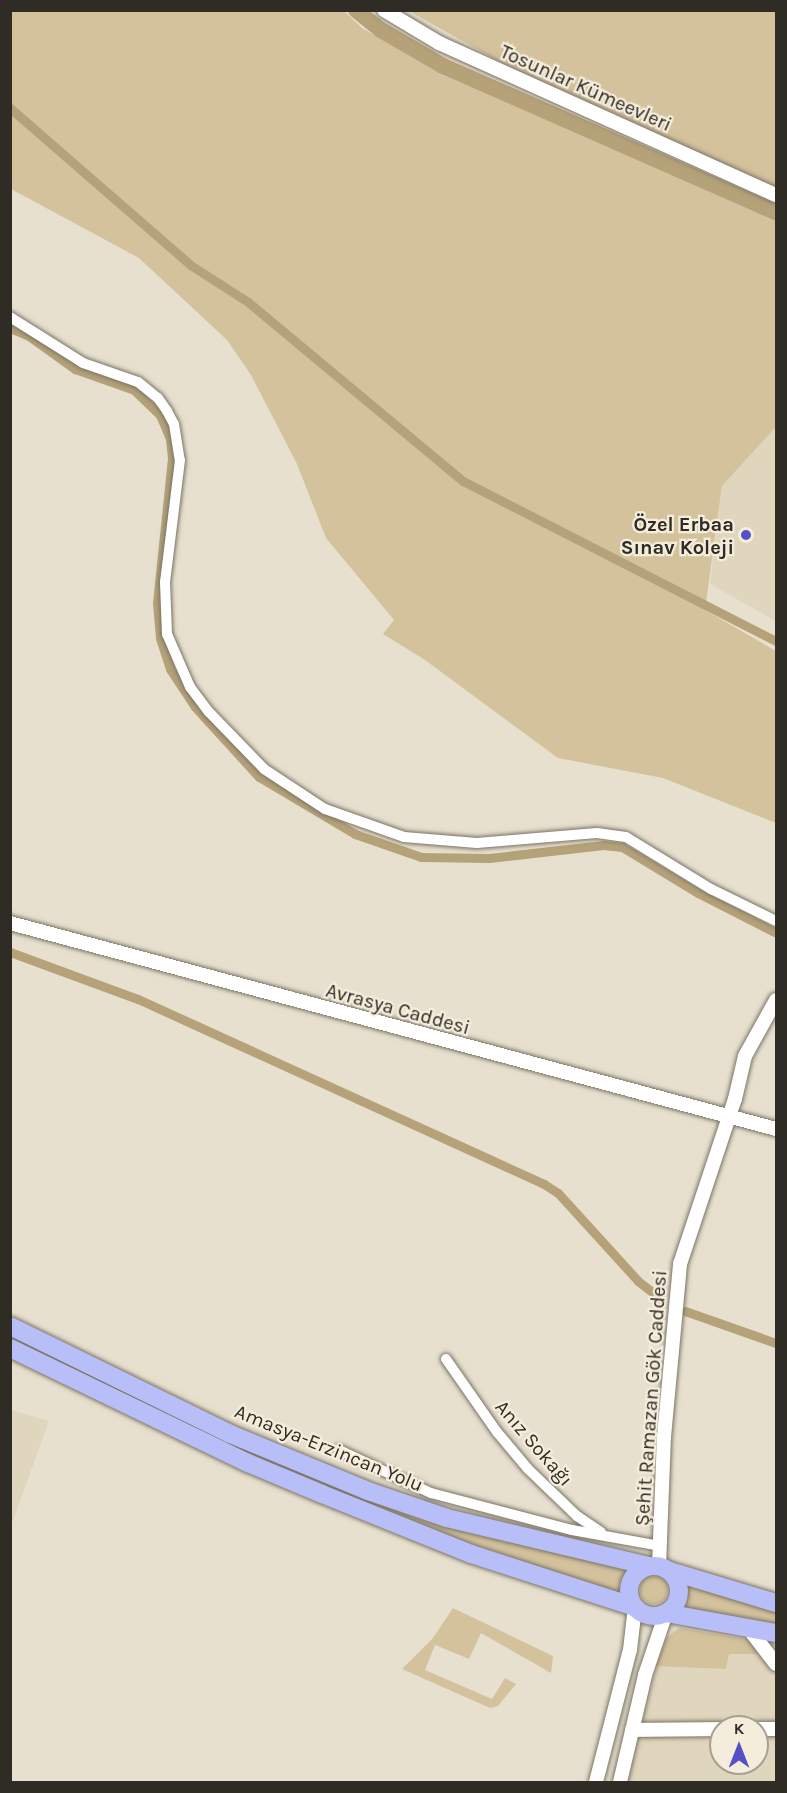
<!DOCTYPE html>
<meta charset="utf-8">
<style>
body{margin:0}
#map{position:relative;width:787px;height:1793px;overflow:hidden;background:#e8e0cf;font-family:Karla,sans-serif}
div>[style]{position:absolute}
.built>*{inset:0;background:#e0d5bd}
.green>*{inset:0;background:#d4c29d}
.round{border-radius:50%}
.canal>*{height:9px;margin:-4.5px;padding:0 4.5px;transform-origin:4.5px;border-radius:4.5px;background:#b5a279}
.river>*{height:16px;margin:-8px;padding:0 8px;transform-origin:8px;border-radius:8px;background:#b5a279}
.roads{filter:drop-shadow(0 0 2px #7b7465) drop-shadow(0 0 2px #7b7465)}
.minor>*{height:10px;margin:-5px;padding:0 5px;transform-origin:5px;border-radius:5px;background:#fff}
.tertiary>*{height:14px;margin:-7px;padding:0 7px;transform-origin:7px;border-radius:7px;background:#fff}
.trunk>*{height:18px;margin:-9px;padding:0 9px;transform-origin:9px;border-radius:9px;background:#b8bef8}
.trunk>.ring{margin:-9px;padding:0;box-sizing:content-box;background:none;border:18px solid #b8bef8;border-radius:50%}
.dots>*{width:16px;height:16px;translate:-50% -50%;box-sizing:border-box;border:3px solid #f5eddc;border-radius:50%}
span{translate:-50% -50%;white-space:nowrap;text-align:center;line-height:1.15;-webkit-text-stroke:4.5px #f5eddc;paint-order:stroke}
.street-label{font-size:20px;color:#2f2c25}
.poi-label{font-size:20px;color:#2f2c25;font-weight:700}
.right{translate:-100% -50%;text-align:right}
.frame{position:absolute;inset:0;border:12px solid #2f2c25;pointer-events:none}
.north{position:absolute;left:709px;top:1715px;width:60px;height:60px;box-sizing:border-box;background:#f5eddc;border:2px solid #a6a093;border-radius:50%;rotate:0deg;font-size:16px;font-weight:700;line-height:24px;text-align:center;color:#2f2c25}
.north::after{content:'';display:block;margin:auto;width:21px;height:27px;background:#5450c8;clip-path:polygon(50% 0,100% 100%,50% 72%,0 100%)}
</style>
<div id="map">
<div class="built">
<div style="clip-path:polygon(776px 427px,776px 621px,710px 584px,722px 486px)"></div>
<div style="clip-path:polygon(11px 1410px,49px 1421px,11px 1526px,10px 1410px)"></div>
<div style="clip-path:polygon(evenodd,680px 1628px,776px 1644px,776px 1782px,627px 1782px,662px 1647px,673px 1630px,680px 1628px,721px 1727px,757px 1727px,757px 1763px,721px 1763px,721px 1727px)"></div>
</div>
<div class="green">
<div style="clip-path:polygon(10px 11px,344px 11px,362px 28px,446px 76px,776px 220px,776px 427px,722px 486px,705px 610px,776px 651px,776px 823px,663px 778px,558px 758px,425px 660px,383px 634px,394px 620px,326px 538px,297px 464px,251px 375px,227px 340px,139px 258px,11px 189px)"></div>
<div style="clip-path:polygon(409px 11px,776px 11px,776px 188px,500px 62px)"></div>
<div style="clip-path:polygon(10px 1335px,249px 1448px,628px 1567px,622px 1595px,449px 1536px,259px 1460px,11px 1340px)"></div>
<div class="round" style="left:640px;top:1576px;width:28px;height:28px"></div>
<div style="clip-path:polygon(685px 1583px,776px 1611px,776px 1625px,679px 1610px)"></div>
<div style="clip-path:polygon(453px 1608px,553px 1656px,551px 1673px,481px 1633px,469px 1659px,435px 1645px,425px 1670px,492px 1699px,505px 1678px,516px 1684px,498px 1706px,490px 1708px,402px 1669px,433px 1638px)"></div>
<div style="clip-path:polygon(680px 1628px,750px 1640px,758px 1654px,729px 1654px,726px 1669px,656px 1666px,666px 1638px)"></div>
</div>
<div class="canal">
<div style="left:10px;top:108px;width:241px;rotate:41deg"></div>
<div style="left:192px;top:266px;width:67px;rotate:32.7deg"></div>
<div style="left:248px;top:302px;width:280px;rotate:39.8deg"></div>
<div style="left:463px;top:481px;width:352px;rotate:27.1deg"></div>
<div style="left:10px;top:328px;width:21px;rotate:23deg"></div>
<div style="left:29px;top:336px;width:57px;rotate:35.7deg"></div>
<div style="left:75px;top:369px;width:63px;rotate:19.6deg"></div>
<div style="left:134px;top:390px;width:36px;rotate:44deg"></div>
<div style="left:160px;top:415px;width:26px;rotate:67deg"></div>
<div style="left:170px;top:439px;width:19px;rotate:84deg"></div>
<div style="left:172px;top:458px;width:146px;rotate:95.9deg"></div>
<div style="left:157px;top:603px;width:35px;rotate:85deg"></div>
<div style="left:160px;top:638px;width:33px;rotate:72deg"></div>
<div style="left:170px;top:669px;width:45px;rotate:56.7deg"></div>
<div style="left:195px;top:707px;width:95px;rotate:47.6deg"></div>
<div style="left:259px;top:777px;width:112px;rotate:30.7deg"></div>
<div style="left:355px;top:834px;width:70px;rotate:19.2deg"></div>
<div style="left:421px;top:857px;width:68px;rotate:0.8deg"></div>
<div style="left:489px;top:858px;width:115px;rotate:-6.5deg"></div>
<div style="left:603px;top:845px;width:19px;rotate:6deg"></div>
<div style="left:622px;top:847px;width:89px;rotate:31.2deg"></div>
<div style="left:698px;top:893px;width:88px;rotate:27.1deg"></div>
<div style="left:10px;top:952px;width:136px;rotate:20.2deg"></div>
<div style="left:138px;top:999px;width:446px;rotate:24.5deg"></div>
<div style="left:544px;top:1184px;width:17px;rotate:33deg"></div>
<div style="left:558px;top:1193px;width:119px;rotate:47.7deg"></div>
<div style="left:638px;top:1281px;width:29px;rotate:38deg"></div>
<div style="left:685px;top:1311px;width:96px;rotate:19.4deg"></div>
</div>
<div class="river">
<div style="left:356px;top:10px;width:32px;rotate:39deg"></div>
<div style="left:381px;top:30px;width:72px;rotate:30.1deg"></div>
<div style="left:443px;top:66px;width:364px;rotate:23.7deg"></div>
</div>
<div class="roads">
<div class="minor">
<div style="left:10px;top:317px;width:86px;rotate:32.2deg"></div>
<div style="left:83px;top:363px;width:58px;rotate:19.1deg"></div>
<div style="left:138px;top:382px;width:26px;rotate:39deg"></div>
<div style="left:158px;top:398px;width:16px;rotate:55deg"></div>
<div style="left:167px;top:411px;width:15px;rotate:62deg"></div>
<div style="left:174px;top:424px;width:36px;rotate:81deg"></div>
<div style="left:180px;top:460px;width:123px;rotate:97deg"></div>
<div style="left:165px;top:582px;width:52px;rotate:87.8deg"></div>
<div style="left:167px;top:634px;width:58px;rotate:66.5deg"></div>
<div style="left:190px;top:687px;width:31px;rotate:53deg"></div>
<div style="left:209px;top:712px;width:79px;rotate:46deg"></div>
<div style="left:264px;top:769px;width:73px;rotate:33.3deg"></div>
<div style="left:325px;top:809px;width:84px;rotate:19.5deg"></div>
<div style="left:404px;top:837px;width:73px;rotate:4.7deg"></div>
<div style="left:477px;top:843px;width:120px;rotate:-4.8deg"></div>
<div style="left:597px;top:833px;width:29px;rotate:8deg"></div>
<div style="left:626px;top:837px;width:100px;rotate:31.5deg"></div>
<div style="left:711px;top:889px;width:72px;rotate:26.2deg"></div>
<div style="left:446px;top:1359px;width:89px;rotate:55.1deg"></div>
<div style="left:497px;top:1432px;width:48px;rotate:50deg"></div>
<div style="left:528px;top:1469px;width:68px;rotate:43.8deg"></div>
<div style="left:577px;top:1516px;width:29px;rotate:34deg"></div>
<div style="left:339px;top:1450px;width:102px;rotate:25.1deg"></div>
<div style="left:431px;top:1493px;width:146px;rotate:14.7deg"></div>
<div style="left:572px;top:1530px;width:89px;rotate:10.3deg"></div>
</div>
<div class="tertiary">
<div style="left:384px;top:10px;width:64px;rotate:31deg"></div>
<div style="left:439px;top:43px;width:370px;rotate:24.3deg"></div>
<div style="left:10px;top:923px;width:793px;rotate:15.05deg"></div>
<div style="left:659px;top:1566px;width:129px;rotate:-87.8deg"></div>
<div style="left:664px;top:1437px;width:174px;rotate:-84.7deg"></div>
<div style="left:680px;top:1264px;width:174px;rotate:-71.6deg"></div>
<div style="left:735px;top:1099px;width:44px;rotate:-76.9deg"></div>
<div style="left:745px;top:1056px;width:64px;rotate:-61deg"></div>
<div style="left:749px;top:1629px;width:44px;rotate:52.4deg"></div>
<div style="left:757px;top:1729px;width:19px"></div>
<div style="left:632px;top:1730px;width:89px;rotate:-0.6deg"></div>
<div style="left:596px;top:1782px;width:136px;rotate:-75.6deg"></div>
<div style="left:630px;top:1650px;width:43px;rotate:-83.4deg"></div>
<div style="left:620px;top:1782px;width:110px;rotate:-76.8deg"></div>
<div style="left:645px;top:1675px;width:65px;rotate:-71.3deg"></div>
</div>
<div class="trunk">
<div style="left:10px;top:1326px;width:243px;rotate:26.1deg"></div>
<div style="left:228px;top:1433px;width:152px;rotate:22.5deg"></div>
<div style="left:368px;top:1491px;width:83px;rotate:18.9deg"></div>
<div style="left:447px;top:1518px;width:207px;rotate:13.4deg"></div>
<div style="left:10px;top:1348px;width:264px;rotate:25.8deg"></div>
<div style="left:248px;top:1463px;width:80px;rotate:22.7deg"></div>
<div style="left:322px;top:1494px;width:161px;rotate:21.9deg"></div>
<div style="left:471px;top:1554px;width:172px;rotate:17.9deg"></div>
<div class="ring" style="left:629px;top:1566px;width:32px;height:32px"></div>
<div style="left:670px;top:1571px;width:111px;rotate:16.8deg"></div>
<div style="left:666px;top:1613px;width:112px;rotate:10.3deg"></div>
</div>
</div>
<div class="dots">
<div style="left:746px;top:535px;background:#5450c8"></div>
</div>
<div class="street-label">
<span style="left:586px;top:88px;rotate:24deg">Tosunlar Kümeevleri</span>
<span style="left:398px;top:1009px;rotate:15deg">Avrasya Caddesi</span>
<span style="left:651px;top:1398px;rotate:-86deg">Şehit Ramazan Gök Caddesi</span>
<span style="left:534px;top:1443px;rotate:49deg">Anız Sokağı</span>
<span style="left:329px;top:1448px;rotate:22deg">Amasya-Erzincan Yolu</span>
</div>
<div class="poi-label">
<span class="right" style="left:734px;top:536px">Özel Erbaa<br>Sınav Koleji</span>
</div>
<div class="frame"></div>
<div class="north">K</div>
</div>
